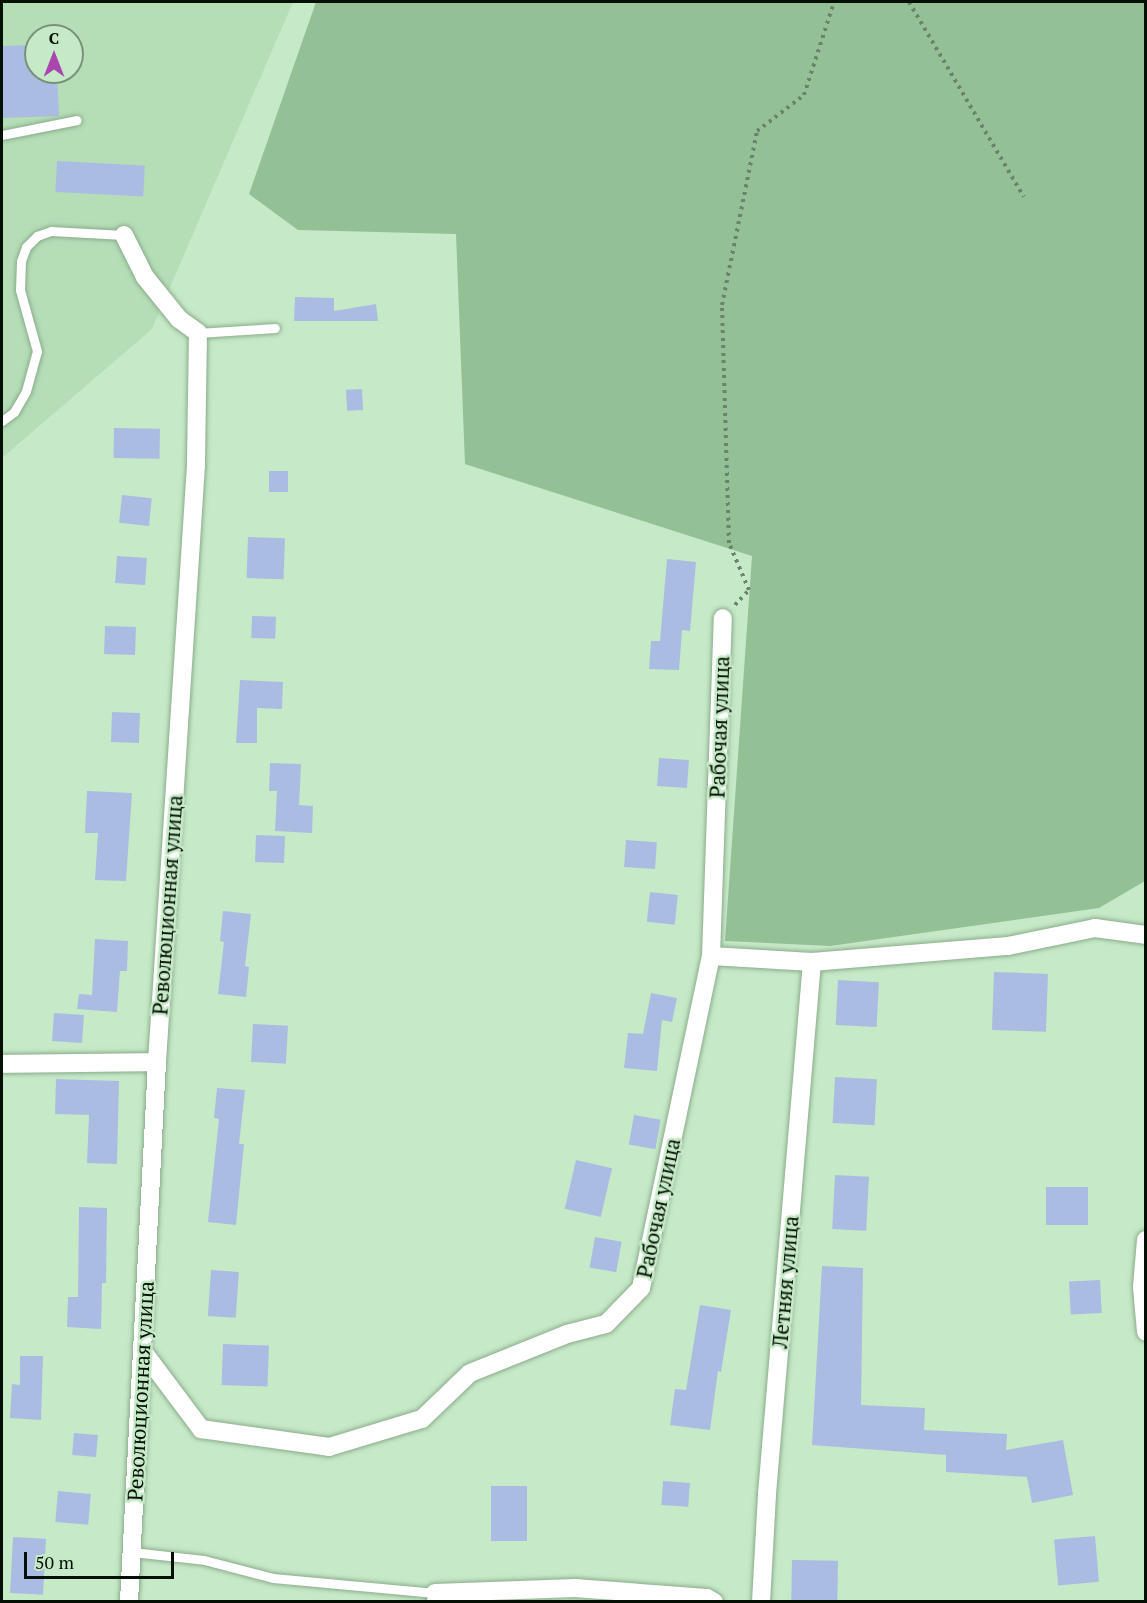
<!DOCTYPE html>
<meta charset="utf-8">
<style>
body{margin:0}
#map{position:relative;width:1147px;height:1603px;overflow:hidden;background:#c6e9c7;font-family:"PT Serif",serif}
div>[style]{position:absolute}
.built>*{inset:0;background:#b5deb7}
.green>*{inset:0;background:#93c095}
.building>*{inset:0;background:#abbce3;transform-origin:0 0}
.path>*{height:4px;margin-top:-2px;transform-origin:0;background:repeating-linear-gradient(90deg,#6b836c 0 3px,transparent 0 7.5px)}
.roads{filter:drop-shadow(0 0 2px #8bac8c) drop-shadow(0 0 2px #8bac8c)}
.service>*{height:9px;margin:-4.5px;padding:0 4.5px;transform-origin:4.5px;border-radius:4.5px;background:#fff}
.minor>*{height:18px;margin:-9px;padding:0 9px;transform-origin:9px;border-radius:9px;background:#fff}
span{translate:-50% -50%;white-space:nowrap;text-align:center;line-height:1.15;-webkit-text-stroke:5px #c6e9c7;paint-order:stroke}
.street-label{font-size:21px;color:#051005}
.frame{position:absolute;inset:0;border:3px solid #051005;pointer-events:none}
.north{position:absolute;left:24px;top:24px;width:60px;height:60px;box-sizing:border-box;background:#c6e9c7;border:2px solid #799279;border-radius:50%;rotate:0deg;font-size:16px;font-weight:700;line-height:24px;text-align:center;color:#051005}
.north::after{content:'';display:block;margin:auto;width:21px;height:27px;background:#aa47ae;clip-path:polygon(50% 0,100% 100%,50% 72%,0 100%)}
.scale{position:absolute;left:24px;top:1552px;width:150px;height:27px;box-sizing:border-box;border:3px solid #051005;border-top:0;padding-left:8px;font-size:18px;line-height:21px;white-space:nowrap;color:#051005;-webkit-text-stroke:4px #c6e9c7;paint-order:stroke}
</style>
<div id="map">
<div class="built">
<div style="clip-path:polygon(evenodd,2px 2px,293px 2px,152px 329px,2px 458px,2px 2px,36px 36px,72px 36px,72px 72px,36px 72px,36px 36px)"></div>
</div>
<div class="green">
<div style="clip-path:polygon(316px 2px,1145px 2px,1145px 881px,1099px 908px,830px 946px,725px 941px,752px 556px,465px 464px,456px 234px,298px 230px,249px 194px)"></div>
</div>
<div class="building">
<div style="clip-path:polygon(36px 45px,36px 72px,57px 72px,59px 116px,2px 118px,2px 46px)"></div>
<div style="left:57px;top:161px;width:88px;height:31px;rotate:3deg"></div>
<div style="clip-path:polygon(295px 297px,334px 298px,334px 311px,376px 304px,378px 321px,294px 321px)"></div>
<div style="left:362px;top:389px;width:21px;height:16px;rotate:87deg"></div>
<div style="left:114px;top:428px;width:46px;height:30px;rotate:1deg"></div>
<div style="left:269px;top:471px;width:19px;height:21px"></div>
<div style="left:122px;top:495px;width:30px;height:28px;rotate:6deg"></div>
<div style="left:248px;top:537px;width:37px;height:41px;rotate:2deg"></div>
<div style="left:117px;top:556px;width:30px;height:27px;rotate:4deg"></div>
<div style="clip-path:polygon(667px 559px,696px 562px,690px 631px,682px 630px,679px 670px,649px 669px,651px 641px,660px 641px)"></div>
<div style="left:252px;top:616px;width:24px;height:22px;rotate:2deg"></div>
<div style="left:105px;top:626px;width:31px;height:28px;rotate:2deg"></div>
<div style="clip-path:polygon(240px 680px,283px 682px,282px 709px,257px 708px,257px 743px,236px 743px)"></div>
<div style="left:112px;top:712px;width:28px;height:30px;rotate:2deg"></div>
<div style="left:659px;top:758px;width:30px;height:28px;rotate:4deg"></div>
<div style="clip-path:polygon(270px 763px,301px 764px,299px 805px,313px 806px,312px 833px,275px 831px,277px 791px,269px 791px)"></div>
<div style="clip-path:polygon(87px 791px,132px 793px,126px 881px,95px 880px,98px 833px,85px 833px)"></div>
<div style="left:256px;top:835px;width:29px;height:27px;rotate:2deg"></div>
<div style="left:626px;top:840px;width:31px;height:27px;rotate:4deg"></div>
<div style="left:650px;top:892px;width:28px;height:30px;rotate:6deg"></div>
<div style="clip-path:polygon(223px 911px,251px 914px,245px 966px,249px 967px,246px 997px,218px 994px,224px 942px,220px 941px)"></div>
<div style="clip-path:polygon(95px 939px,128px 941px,127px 971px,120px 971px,117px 1012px,77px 1009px,79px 994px,92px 995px)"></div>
<div style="left:994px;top:972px;width:54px;height:58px;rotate:2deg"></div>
<div style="left:838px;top:980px;width:41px;height:45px;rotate:3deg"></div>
<div style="clip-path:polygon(651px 993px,677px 998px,672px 1022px,662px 1020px,657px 1071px,624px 1068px,628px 1033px,643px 1034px)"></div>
<div style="left:54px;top:1013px;width:30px;height:28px;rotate:4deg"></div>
<div style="left:253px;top:1024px;width:35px;height:38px;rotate:3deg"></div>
<div style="left:835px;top:1077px;width:42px;height:46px;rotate:3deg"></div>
<div style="clip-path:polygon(56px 1079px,119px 1081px,117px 1164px,87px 1163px,89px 1115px,55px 1114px)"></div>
<div style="clip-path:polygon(217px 1088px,245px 1090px,239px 1144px,244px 1144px,236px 1225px,208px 1222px,219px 1119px,214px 1118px)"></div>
<div style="left:634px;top:1115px;width:27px;height:30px;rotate:10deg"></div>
<div style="left:576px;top:1160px;width:37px;height:50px;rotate:13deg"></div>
<div style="left:835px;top:1175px;width:34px;height:54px;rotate:3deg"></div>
<div style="left:1046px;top:1187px;width:42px;height:38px"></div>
<div style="clip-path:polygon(79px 1207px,107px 1208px,106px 1283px,102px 1283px,101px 1329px,67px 1327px,68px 1297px,78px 1297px)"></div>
<div style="left:595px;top:1237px;width:27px;height:31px;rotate:10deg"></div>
<div style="clip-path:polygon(822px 1266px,863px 1268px,861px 1405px,925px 1408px,924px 1430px,1007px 1434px,1006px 1450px,1063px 1440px,1073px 1495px,1032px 1503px,1027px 1477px,946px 1472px,946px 1455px,812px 1445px)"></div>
<div style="left:211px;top:1270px;width:28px;height:46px;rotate:4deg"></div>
<div style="left:1100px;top:1280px;width:33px;height:31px;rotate:87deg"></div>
<div style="clip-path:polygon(700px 1305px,731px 1310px,721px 1372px,718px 1371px,710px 1430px,670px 1425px,675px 1389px,686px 1390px)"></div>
<div style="left:223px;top:1344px;width:46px;height:41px;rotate:2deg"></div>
<div style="clip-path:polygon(20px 1356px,43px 1356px,41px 1420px,10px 1418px,12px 1384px,20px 1385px)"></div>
<div style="left:74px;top:1433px;width:24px;height:22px;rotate:5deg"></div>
<div style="left:663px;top:1481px;width:27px;height:24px;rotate:4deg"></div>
<div style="left:491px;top:1486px;width:36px;height:55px"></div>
<div style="left:58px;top:1491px;width:33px;height:31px;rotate:5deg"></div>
<div style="left:1095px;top:1536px;width:46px;height:41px;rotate:85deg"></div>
<div style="left:13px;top:1537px;width:33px;height:56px;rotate:3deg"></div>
<div style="left:792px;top:1560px;width:46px;height:41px;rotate:1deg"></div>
</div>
<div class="path">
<div style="left:909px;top:2px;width:226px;rotate:59.5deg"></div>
<div style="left:735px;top:605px;width:21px;rotate:-47deg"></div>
<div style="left:749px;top:590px;width:51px;rotate:-113.1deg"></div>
<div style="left:729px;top:543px;width:238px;rotate:-91.7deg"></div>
<div style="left:722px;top:305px;width:177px;rotate:-78.6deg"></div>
<div style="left:757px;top:131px;width:59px;rotate:-37.5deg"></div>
<div style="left:804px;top:95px;width:98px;rotate:-72.1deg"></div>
</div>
<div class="roads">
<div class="service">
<div style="left:2px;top:135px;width:76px;rotate:-11.3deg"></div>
<div style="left:198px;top:333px;width:77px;rotate:-3.7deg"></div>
<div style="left:2px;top:421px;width:15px;rotate:-37deg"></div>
<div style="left:14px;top:412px;width:24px;rotate:-60deg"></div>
<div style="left:26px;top:391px;width:41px;rotate:-74.6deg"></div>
<div style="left:37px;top:351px;width:63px;rotate:-105.6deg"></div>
<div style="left:20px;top:290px;width:29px;rotate:-88deg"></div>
<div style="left:21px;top:261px;width:15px;rotate:-70deg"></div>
<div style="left:26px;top:247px;width:16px;rotate:-45deg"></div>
<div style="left:37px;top:236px;width:15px;rotate:-20deg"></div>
<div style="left:51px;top:231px;width:73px;rotate:3.1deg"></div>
<div style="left:132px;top:1552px;width:72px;rotate:6.3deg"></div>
<div style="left:204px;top:1560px;width:71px;rotate:14.6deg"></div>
<div style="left:273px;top:1578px;width:163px;rotate:5.3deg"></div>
<div style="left:435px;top:1593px;width:10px;rotate:119deg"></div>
</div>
<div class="minor">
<div style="left:124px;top:235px;width:47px;rotate:63.4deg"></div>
<div style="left:145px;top:277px;width:54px;rotate:51deg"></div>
<div style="left:179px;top:319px;width:24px;rotate:36deg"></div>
<div style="left:198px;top:333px;width:132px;rotate:90.9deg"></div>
<div style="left:196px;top:465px;width:598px;rotate:93.74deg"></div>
<div style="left:157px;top:1062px;width:541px;rotate:92.97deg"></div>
<div style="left:711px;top:956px;width:101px;rotate:3.4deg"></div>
<div style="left:812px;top:962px;width:197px;rotate:-4.7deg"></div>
<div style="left:1008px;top:946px;width:89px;rotate:-11.7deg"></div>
<div style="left:1095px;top:928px;width:51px;rotate:7.8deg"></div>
<div style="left:2px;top:1064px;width:155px;rotate:-0.7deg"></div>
<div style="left:1146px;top:1240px;width:47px;rotate:94.9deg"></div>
<div style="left:1142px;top:1287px;width:45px;rotate:84.9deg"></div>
<div style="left:142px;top:1350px;width:99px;rotate:53.2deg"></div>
<div style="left:201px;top:1429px;width:129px;rotate:8deg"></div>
<div style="left:329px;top:1447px;width:97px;rotate:-16.8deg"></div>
<div style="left:422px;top:1419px;width:66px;rotate:-43.8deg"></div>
<div style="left:470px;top:1373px;width:105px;rotate:-21.9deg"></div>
<div style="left:567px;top:1334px;width:40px;rotate:-14.4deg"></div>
<div style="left:606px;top:1324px;width:50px;rotate:-45.8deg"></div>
<div style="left:641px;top:1288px;width:339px;rotate:-78.1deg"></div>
<div style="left:711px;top:956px;width:338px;rotate:-88deg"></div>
<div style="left:435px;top:1593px;width:140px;rotate:-2deg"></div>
<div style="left:575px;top:1588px;width:132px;rotate:4.3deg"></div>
<div style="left:707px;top:1598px;width:8px;rotate:30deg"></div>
<div style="left:761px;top:1602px;width:108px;rotate:-86.8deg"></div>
<div style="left:767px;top:1494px;width:534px;rotate:-85.17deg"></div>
</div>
</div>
<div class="street-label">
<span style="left:719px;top:727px;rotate:-88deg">Рабочая улица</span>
<span style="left:167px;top:905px;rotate:-86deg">Революционная улица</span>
<span style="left:658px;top:1208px;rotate:-78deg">Рабочая улица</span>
<span style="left:785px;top:1282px;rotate:-85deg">Летняя улица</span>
<span style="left:140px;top:1391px;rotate:-87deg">Революционная улица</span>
</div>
<div class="frame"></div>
<div class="north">С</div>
<div class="scale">50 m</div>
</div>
